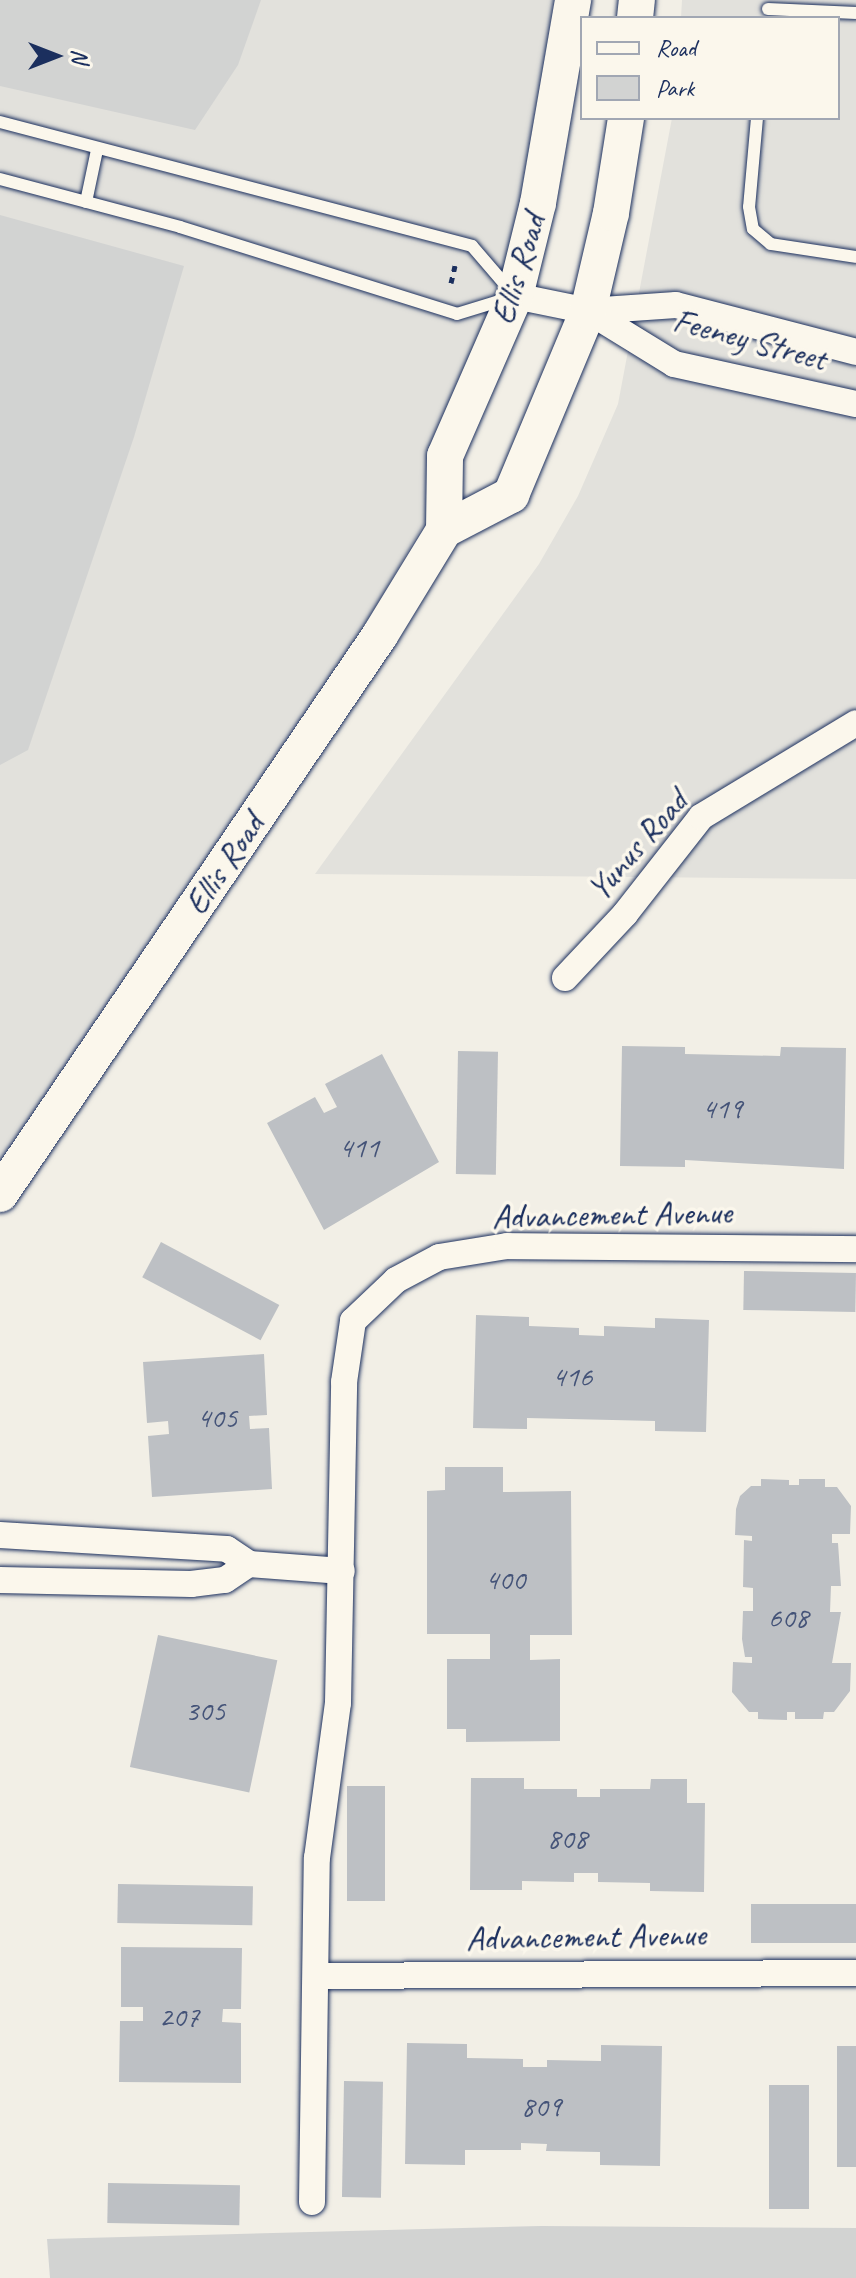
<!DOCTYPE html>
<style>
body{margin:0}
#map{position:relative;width:856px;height:2278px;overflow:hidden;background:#f2efe6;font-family:Caveat,sans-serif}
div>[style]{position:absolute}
.built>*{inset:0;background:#e2e1dc}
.green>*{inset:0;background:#d2d3d2}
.building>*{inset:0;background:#bdc0c4;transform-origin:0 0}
.path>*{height:5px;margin-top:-2.5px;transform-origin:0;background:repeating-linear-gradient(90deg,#1b2f5e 0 6px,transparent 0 12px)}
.roads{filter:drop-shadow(0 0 2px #1b2f5e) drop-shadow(0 0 2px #1b2f5e)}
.service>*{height:12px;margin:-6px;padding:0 6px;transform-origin:6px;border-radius:6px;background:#fbf7ec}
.minor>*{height:26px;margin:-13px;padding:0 13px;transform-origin:13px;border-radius:13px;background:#fbf7ec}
.secondary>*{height:36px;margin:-18px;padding:0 18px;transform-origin:18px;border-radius:18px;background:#fbf7ec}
span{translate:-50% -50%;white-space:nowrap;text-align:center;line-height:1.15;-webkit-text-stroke:7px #fbf7ec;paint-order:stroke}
.number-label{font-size:30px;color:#445378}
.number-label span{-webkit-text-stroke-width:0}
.street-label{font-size:34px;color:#1b2f5e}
.legend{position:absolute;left:580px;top:16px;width:260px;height:104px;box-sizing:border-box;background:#fbf7ec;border:2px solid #a1a7b3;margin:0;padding:10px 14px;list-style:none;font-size:24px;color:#1b2f5e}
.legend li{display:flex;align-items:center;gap:16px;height:40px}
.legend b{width:40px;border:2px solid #a1a7b3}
.north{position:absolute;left:16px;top:16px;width:80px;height:80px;-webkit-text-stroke:6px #fbf7ec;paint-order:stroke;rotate:90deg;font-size:22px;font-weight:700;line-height:32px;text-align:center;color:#1b2f5e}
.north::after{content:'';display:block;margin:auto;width:28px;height:36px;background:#1b2f5e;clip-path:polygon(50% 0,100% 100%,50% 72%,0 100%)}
</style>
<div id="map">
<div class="built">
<div style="clip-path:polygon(0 0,553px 0,538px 137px,456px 468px,378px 603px,9px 1176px,0 1176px)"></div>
<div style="clip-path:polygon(682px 0,856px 0,856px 879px,315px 874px,539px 564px,578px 496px,618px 404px,672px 118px,838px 118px,838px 18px,681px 18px)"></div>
</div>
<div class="green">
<div style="clip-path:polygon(0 0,261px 0,238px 65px,195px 130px,0 86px)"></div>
<div style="clip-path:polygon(0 215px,184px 266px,134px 437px,28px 750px,0 765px)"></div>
<div style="clip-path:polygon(541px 2226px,856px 2228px,856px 2278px,50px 2278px,47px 2239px)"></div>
</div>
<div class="building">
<div style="clip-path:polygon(622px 1046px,685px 1047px,685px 1054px,780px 1056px,781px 1047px,846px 1048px,844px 1169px,685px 1160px,685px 1167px,620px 1166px)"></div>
<div style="left:458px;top:1051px;width:40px;height:123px;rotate:1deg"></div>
<div style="clip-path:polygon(382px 1054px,439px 1162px,324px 1230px,267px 1123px,315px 1097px,324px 1113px,337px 1107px,325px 1084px)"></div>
<div style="left:161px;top:1242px;width:134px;height:40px;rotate:28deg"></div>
<div style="left:744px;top:1271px;width:112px;height:39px;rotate:1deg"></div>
<div style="clip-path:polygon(476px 1315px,529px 1317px,529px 1326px,579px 1328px,579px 1335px,604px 1336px,604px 1326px,655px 1328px,655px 1318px,709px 1320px,706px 1432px,655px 1431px,655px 1421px,527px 1418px,527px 1429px,473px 1428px)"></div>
<div style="clip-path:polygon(264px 1354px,267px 1415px,249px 1416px,250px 1429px,269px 1428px,272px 1489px,152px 1497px,148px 1436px,169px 1434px,168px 1421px,147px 1423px,143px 1362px)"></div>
<div style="clip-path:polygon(445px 1467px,503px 1467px,503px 1492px,571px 1491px,572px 1635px,530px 1635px,530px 1660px,560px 1659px,560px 1741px,466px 1742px,466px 1729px,447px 1729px,447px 1659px,490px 1659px,490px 1634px,427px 1634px,427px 1491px,445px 1490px)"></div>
<div style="clip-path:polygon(761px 1479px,789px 1480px,789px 1485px,799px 1485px,799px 1479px,825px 1479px,825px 1487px,837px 1487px,851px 1506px,850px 1534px,832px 1534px,832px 1543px,838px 1543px,841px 1586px,831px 1586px,830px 1612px,841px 1612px,832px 1663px,851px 1663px,850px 1691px,834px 1712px,824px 1712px,823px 1719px,795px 1719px,795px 1712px,787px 1712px,787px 1720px,758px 1719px,758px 1712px,749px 1712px,732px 1692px,733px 1662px,752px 1663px,752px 1657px,745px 1657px,742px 1639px,743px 1611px,753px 1611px,753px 1588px,743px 1587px,744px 1540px,752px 1541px,752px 1536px,735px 1535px,736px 1509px,740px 1496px,751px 1486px,761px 1486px)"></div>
<div style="left:158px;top:1635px;width:122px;height:135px;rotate:12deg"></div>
<div style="clip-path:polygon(471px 1778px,524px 1778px,524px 1789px,577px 1789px,577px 1797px,600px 1797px,600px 1789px,650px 1789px,651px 1779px,687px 1779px,687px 1803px,705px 1803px,704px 1892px,650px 1891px,650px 1883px,598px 1882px,598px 1873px,574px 1873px,574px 1882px,522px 1881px,522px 1890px,470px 1890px)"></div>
<div style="left:347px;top:1786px;width:38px;height:115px"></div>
<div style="left:118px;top:1884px;width:135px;height:39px;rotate:1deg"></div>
<div style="left:751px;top:1904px;width:105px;height:39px"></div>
<div style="clip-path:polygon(121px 1947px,242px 1948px,241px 2009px,223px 2009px,222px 2022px,241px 2023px,241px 2083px,119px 2082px,120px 2021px,143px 2021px,143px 2007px,121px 2007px)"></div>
<div style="clip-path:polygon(407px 2043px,467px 2044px,467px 2058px,523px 2059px,523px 2067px,547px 2067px,547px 2060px,601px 2061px,601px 2045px,662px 2046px,660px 2166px,600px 2165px,600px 2152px,546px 2151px,547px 2144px,521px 2143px,521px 2150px,465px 2150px,465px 2165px,405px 2164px)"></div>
<div style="left:837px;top:2046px;width:19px;height:121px"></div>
<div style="left:344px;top:2081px;width:39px;height:116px;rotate:1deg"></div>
<div style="left:769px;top:2085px;width:40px;height:124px"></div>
<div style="left:108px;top:2183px;width:132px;height:40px;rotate:1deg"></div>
</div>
<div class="path">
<div style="left:451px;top:283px;width:18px;rotate:-77deg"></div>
</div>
<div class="roads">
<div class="service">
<div style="left:768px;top:9px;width:88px;rotate:2.6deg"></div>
<div style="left:757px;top:118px;width:89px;rotate:95.1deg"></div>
<div style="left:749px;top:207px;width:22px;rotate:80deg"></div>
<div style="left:753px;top:229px;width:23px;rotate:40deg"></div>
<div style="left:771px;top:244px;width:86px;rotate:8.7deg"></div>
<div style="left:0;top:122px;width:488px;rotate:14.7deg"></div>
<div style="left:472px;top:246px;width:57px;rotate:49.3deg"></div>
<div style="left:0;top:179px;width:186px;rotate:14.9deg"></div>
<div style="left:180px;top:227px;width:290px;rotate:17.4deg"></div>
<div style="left:457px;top:314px;width:51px;rotate:-17deg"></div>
<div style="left:86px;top:202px;width:53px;rotate:-78.1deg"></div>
</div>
<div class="minor">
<div style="left:515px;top:296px;width:75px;rotate:11.6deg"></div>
<div style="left:588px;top:311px;width:88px;rotate:-3.9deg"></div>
<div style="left:676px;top:305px;width:186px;rotate:14.6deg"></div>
<div style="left:588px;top:311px;width:101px;rotate:31.6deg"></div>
<div style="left:674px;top:364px;width:186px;rotate:12.4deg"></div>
<div style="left:565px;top:978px;width:88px;rotate:-46.8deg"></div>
<div style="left:625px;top:914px;width:123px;rotate:-51.9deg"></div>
<div style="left:701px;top:817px;width:181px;rotate:-31.2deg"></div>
<div style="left:0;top:1535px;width:227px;rotate:3.5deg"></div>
<div style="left:227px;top:1549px;width:27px;rotate:34deg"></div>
<div style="left:249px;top:1564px;width:93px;rotate:4.3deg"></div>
<div style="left:0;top:1580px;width:191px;rotate:1.2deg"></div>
<div style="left:191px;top:1584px;width:34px;rotate:-7deg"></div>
<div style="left:225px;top:1580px;width:29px;rotate:-34deg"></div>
<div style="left:316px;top:1976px;width:540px;rotate:-0.32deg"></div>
<div style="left:312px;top:2202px;width:344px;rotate:-89.2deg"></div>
<div style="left:317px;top:1858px;width:156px;rotate:-82.3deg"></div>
<div style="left:338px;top:1703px;width:321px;rotate:-88.9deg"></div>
<div style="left:344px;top:1382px;width:62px;rotate:-81.6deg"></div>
<div style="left:353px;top:1321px;width:59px;rotate:-43.6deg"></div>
<div style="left:396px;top:1280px;width:49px;rotate:-28.1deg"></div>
<div style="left:439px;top:1257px;width:69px;rotate:-9.2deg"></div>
<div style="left:507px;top:1246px;width:349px;rotate:0.5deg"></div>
</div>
<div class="secondary">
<div style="left:635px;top:18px;width:18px;rotate:-84deg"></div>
<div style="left:444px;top:530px;width:76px;rotate:-27.6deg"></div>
<div style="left:511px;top:495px;width:199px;rotate:-67.3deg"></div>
<div style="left:588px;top:311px;width:101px;rotate:-76.8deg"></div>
<div style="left:611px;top:213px;width:96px;rotate:-81deg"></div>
<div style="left:0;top:1194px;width:676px;rotate:-55.79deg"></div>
<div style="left:380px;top:635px;width:123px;rotate:-58.6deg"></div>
<div style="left:444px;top:530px;width:74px;rotate:-89.2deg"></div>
<div style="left:445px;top:456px;width:175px;rotate:-66.4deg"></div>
<div style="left:515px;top:296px;width:96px;rotate:-76.1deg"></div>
<div style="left:538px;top:203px;width:206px;rotate:-80.2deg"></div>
</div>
</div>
<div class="number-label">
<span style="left:722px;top:1108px">419</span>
<span style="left:359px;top:1147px">411</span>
<span style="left:572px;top:1376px">416</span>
<span style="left:217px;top:1417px">405</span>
<span style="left:505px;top:1579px">400</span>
<span style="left:788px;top:1617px">608</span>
<span style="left:205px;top:1710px">305</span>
<span style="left:567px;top:1838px">808</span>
<span style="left:179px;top:2016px">207</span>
<span style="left:541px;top:2106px">809</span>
</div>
<div class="street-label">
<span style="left:518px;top:269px;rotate:-73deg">Ellis Road</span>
<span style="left:750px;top:339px;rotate:15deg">Feeney Street</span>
<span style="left:637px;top:845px;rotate:-49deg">Yunus Road</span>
<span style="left:224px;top:864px;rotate:-56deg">Ellis Road</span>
<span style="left:612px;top:1214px;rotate:-1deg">Advancement Avenue</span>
<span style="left:586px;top:1936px;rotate:-1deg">Advancement Avenue</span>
</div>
<ul class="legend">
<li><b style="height:10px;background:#fbf7ec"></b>Road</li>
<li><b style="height:22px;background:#d2d3d2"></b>Park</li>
</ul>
<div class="north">N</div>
</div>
